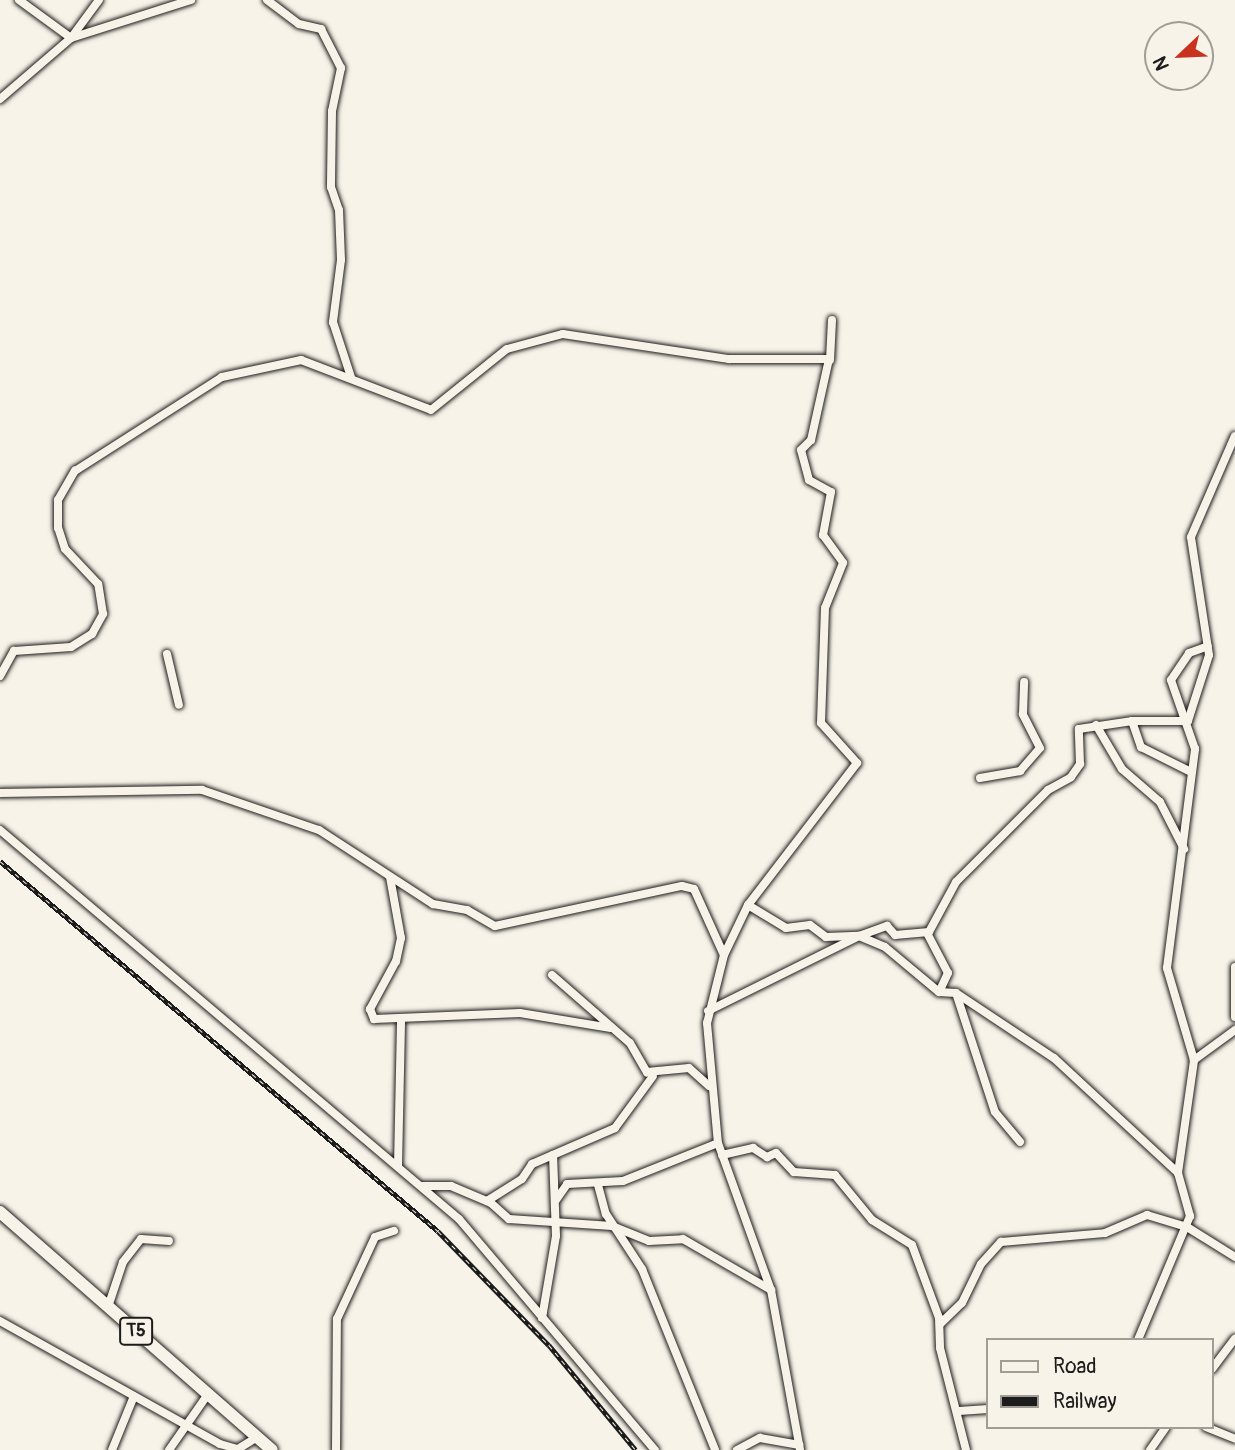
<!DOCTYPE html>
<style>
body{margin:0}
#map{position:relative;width:1235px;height:1450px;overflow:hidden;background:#f7f3e8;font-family:Pangolin,sans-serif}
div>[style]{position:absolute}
.roads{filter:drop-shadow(0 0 2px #1c1c1c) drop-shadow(0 0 2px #1c1c1c)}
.minor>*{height:8px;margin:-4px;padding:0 4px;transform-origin:4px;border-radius:4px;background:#f7f3e8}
.highway>*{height:12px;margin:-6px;padding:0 6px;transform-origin:6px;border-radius:6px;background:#f7f3e8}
.rail>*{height:4.5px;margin-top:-2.25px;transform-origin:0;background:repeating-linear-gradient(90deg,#f7f3e8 0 5px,#1c1c1c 0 10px);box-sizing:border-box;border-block:2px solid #1c1c1c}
span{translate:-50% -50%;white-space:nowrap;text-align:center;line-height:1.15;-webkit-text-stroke:6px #f7f3e8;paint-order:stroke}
.shield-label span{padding:2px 5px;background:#f7f3e8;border:2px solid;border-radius:5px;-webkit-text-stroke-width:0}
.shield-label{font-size:18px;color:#1c1c1c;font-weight:700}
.legend{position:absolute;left:986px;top:1338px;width:228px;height:91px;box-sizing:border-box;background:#f7f3e8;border:2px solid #9f9d96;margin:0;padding:9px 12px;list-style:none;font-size:21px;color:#1c1c1c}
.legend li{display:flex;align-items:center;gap:14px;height:35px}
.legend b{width:35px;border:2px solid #9f9d96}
.north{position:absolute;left:1144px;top:21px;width:70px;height:70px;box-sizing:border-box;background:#f7f3e8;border:2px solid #9f9d96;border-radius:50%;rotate:247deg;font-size:19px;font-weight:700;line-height:28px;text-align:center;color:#1c1c1c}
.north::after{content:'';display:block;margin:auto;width:24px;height:32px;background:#c8321e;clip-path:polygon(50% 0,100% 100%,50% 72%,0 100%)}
</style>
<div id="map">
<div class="roads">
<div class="minor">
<div style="left:19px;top:0;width:64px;rotate:36.2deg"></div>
<div style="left:71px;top:38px;width:126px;rotate:-17.6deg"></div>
<div style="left:267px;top:0;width:40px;rotate:37deg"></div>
<div style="left:299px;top:24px;width:23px;rotate:13deg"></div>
<div style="left:321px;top:29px;width:44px;rotate:62.9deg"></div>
<div style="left:341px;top:68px;width:44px;rotate:101.8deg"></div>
<div style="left:332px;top:111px;width:76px;rotate:90.8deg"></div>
<div style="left:331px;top:187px;width:24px;rotate:71deg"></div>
<div style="left:339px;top:210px;width:50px;rotate:87.7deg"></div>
<div style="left:341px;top:260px;width:63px;rotate:97.4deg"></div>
<div style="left:333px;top:322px;width:58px;rotate:71.9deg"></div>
<div style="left:0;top:99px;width:94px;rotate:-40.7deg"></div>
<div style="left:71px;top:38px;width:47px;rotate:-53.6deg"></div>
<div style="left:830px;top:360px;width:40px;rotate:-87.1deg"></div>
<div style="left:167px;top:654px;width:52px;rotate:76.8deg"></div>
<div style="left:0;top:676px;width:29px;rotate:-61deg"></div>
<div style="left:14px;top:651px;width:57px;rotate:-4deg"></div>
<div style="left:71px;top:647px;width:25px;rotate:-32deg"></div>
<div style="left:92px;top:634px;width:23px;rotate:-61deg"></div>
<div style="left:103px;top:614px;width:30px;rotate:-99deg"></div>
<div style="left:98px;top:584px;width:48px;rotate:-133.3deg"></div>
<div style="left:65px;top:549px;width:22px;rotate:-108deg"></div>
<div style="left:58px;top:528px;width:28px;rotate:-90deg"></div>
<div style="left:58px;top:500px;width:34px;rotate:-60deg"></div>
<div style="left:75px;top:471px;width:174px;rotate:-32.6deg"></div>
<div style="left:222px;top:377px;width:81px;rotate:-12.1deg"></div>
<div style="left:301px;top:360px;width:139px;rotate:21deg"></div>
<div style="left:431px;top:410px;width:97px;rotate:-38.8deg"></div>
<div style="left:507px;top:349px;width:58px;rotate:-15deg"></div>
<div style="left:563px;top:334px;width:168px;rotate:8.6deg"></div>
<div style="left:729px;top:359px;width:100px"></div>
<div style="left:829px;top:359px;width:83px;rotate:102.5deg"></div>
<div style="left:811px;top:440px;width:14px;rotate:135deg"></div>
<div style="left:801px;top:450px;width:31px;rotate:75deg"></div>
<div style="left:809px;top:480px;width:25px;rotate:29deg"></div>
<div style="left:831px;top:492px;width:44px;rotate:100.5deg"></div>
<div style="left:823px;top:535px;width:34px;rotate:54deg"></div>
<div style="left:843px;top:563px;width:48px;rotate:111.8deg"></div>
<div style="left:825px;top:608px;width:115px;rotate:92deg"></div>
<div style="left:821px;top:723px;width:54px;rotate:48deg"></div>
<div style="left:857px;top:763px;width:179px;rotate:127.5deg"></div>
<div style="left:748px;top:905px;width:55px;rotate:115.6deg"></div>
<div style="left:724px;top:955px;width:70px;rotate:104deg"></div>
<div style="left:707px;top:1023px;width:121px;rotate:84.8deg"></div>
<div style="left:718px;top:1143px;width:156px;rotate:70.2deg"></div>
<div style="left:771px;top:1290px;width:163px;rotate:79.7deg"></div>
<div style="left:1132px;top:721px;width:56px"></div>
<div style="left:1188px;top:721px;width:69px;rotate:-72.3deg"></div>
<div style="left:1209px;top:655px;width:119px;rotate:-98.7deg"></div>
<div style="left:1191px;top:537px;width:110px;rotate:-66.5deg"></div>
<div style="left:1096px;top:725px;width:51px;rotate:59.4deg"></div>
<div style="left:1122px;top:769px;width:50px;rotate:41deg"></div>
<div style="left:1160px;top:802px;width:53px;rotate:62.9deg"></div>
<div style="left:980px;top:778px;width:41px;rotate:-9.9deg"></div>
<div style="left:1020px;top:771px;width:30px;rotate:-49deg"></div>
<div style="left:1040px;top:748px;width:38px;rotate:-117deg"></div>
<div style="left:1023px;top:714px;width:32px;rotate:-88deg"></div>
<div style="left:0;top:793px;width:202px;rotate:-0.9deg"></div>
<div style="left:202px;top:790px;width:124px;rotate:18.9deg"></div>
<div style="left:319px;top:830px;width:136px;rotate:33deg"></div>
<div style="left:433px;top:904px;width:35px;rotate:10deg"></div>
<div style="left:467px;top:910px;width:32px;rotate:30deg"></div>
<div style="left:495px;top:926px;width:191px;rotate:-12.1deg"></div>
<div style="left:682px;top:886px;width:12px;rotate:14deg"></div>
<div style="left:694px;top:889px;width:72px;rotate:65.6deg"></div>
<div style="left:0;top:830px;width:602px;rotate:40.28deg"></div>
<div style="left:459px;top:1219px;width:303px;rotate:49.7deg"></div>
<div style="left:390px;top:877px;width:62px;rotate:79.8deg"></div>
<div style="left:401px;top:938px;width:24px;rotate:102deg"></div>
<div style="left:396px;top:961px;width:55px;rotate:118.4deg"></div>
<div style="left:370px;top:1009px;width:11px;rotate:68deg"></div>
<div style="left:374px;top:1019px;width:146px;rotate:-2.4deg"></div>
<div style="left:520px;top:1013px;width:92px;rotate:9.4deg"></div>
<div style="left:748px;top:905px;width:44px;rotate:31.2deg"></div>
<div style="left:786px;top:928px;width:24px;rotate:-7deg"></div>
<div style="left:810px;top:925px;width:20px;rotate:37deg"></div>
<div style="left:826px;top:937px;width:33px;rotate:-2deg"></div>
<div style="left:859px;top:936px;width:28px;rotate:23deg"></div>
<div style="left:885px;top:947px;width:70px;rotate:39.8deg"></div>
<div style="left:939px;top:992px;width:17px;rotate:3deg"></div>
<div style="left:956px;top:993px;width:118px;rotate:33.6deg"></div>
<div style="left:1054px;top:1058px;width:169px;rotate:42.8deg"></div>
<div style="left:1178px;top:1173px;width:45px;rotate:74.4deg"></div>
<div style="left:1190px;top:1216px;width:134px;rotate:112.8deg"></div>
<div style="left:927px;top:933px;width:45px;rotate:62.3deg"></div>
<div style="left:948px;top:973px;width:21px;rotate:115deg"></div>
<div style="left:1235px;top:967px;width:50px;rotate:90deg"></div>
<div style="left:552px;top:975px;width:103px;rotate:41.1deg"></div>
<div style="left:630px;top:1043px;width:34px;rotate:60deg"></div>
<div style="left:647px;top:1072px;width:42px;rotate:-5.4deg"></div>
<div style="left:689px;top:1068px;width:27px;rotate:42deg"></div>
<div style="left:956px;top:993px;width:125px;rotate:71.9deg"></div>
<div style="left:995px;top:1112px;width:39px;rotate:50deg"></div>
<div style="left:708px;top:1011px;width:169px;rotate:-26.4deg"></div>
<div style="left:859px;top:936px;width:30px;rotate:-20deg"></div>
<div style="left:887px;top:926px;width:12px;rotate:48deg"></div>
<div style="left:895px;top:935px;width:34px;rotate:-5deg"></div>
<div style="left:929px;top:932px;width:57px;rotate:-61.6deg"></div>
<div style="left:956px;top:882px;width:130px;rotate:-45deg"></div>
<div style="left:1048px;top:790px;width:26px;rotate:-29deg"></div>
<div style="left:1071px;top:777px;width:16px;rotate:-55deg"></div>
<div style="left:1080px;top:764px;width:35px;rotate:-92deg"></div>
<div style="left:1079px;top:729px;width:54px;rotate:-8.6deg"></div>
<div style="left:1132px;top:721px;width:28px;rotate:71deg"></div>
<div style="left:1141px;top:747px;width:54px;rotate:26.6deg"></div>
<div style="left:1194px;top:1060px;width:96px;rotate:-106.4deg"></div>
<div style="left:1167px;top:968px;width:221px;rotate:-82.7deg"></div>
<div style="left:1195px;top:749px;width:73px;rotate:-109.2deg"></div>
<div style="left:1171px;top:680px;width:32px;rotate:-56deg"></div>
<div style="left:1189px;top:653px;width:20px;rotate:-20deg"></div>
<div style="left:722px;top:1155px;width:32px;rotate:-13deg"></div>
<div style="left:753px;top:1148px;width:17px;rotate:33deg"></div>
<div style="left:767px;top:1157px;width:10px;rotate:-24deg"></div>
<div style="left:776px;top:1153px;width:26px;rotate:47deg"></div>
<div style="left:794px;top:1172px;width:41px;rotate:4.2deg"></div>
<div style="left:835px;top:1175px;width:58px;rotate:50.6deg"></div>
<div style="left:872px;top:1220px;width:47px;rotate:32deg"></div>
<div style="left:912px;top:1245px;width:78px;rotate:69.7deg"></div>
<div style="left:939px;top:1318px;width:30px;rotate:88deg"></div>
<div style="left:940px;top:1348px;width:105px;rotate:75.7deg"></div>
<div style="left:398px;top:1166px;width:148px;rotate:-88.8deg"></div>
<div style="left:1178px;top:1173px;width:114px;rotate:-81.9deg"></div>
<div style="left:1194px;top:1060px;width:51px;rotate:-36.2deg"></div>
<div style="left:598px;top:1185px;width:30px;rotate:75deg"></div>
<div style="left:606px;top:1214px;width:66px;rotate:56.8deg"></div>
<div style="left:642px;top:1269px;width:195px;rotate:68deg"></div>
<div style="left:422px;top:1186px;width:29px"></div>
<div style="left:451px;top:1186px;width:43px;rotate:23deg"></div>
<div style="left:491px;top:1203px;width:24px;rotate:42deg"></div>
<div style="left:509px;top:1219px;width:103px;rotate:3.9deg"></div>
<div style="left:612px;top:1226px;width:40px;rotate:22deg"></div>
<div style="left:649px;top:1241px;width:34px;rotate:-3deg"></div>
<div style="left:683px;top:1239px;width:102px;rotate:30.1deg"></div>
<div style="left:556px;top:1200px;width:19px;rotate:-55deg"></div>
<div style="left:567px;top:1184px;width:56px;rotate:-3.1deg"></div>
<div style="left:623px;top:1181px;width:102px;rotate:-21.8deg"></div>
<div style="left:487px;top:1201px;width:41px;rotate:-32.2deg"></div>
<div style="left:522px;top:1179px;width:18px;rotate:-56deg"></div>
<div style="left:532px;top:1164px;width:90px;rotate:-23.4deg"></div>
<div style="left:615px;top:1128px;width:64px;rotate:-53.8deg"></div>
<div style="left:108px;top:1307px;width:47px;rotate:-71.6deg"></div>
<div style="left:123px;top:1262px;width:29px;rotate:-52deg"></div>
<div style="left:141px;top:1239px;width:28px;rotate:4deg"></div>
<div style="left:542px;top:1318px;width:83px;rotate:-80.3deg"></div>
<div style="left:556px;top:1236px;width:81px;rotate:-92.1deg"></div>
<div style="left:0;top:1321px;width:252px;rotate:29.2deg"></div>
<div style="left:220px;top:1444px;width:19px;rotate:16deg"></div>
<div style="left:238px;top:1449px;width:22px;rotate:-32deg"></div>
<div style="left:940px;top:1324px;width:30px;rotate:-44deg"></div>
<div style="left:962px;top:1303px;width:43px;rotate:-64deg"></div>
<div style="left:981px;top:1264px;width:30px;rotate:-48deg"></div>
<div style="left:1001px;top:1242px;width:104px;rotate:-4.9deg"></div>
<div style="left:1105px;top:1233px;width:46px;rotate:-23.2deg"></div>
<div style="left:1147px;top:1215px;width:42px;rotate:16.7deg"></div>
<div style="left:1187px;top:1227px;width:57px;rotate:32deg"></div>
<div style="left:1212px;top:1369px;width:38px;rotate:-53deg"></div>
<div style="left:959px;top:1411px;width:29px;rotate:-4deg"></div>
<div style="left:1206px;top:1427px;width:31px;rotate:22deg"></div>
<div style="left:112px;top:1450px;width:58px;rotate:-67.8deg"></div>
<div style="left:169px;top:1450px;width:68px;rotate:-55.1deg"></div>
<div style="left:336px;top:1450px;width:131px;rotate:-89.6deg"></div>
<div style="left:337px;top:1319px;width:90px;rotate:-65.1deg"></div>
<div style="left:375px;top:1237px;width:20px;rotate:-18deg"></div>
<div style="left:737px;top:1450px;width:26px;rotate:-28deg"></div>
<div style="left:760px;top:1438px;width:40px;rotate:10deg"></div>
<div style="left:1150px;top:1450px;width:28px;rotate:-55deg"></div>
</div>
<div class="highway">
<div style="left:0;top:1212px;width:361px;rotate:41.2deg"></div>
</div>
</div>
<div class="rail">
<div style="left:0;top:861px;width:573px;rotate:40.19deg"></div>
<div style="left:438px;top:1231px;width:159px;rotate:45.8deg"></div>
<div style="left:549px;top:1345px;width:136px;rotate:50.4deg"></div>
</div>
<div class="shield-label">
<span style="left:136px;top:1331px">T5</span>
</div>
<ul class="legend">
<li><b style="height:9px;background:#f7f3e8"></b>Road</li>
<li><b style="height:9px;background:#1c1c1c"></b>Railway</li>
</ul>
<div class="north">N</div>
</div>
